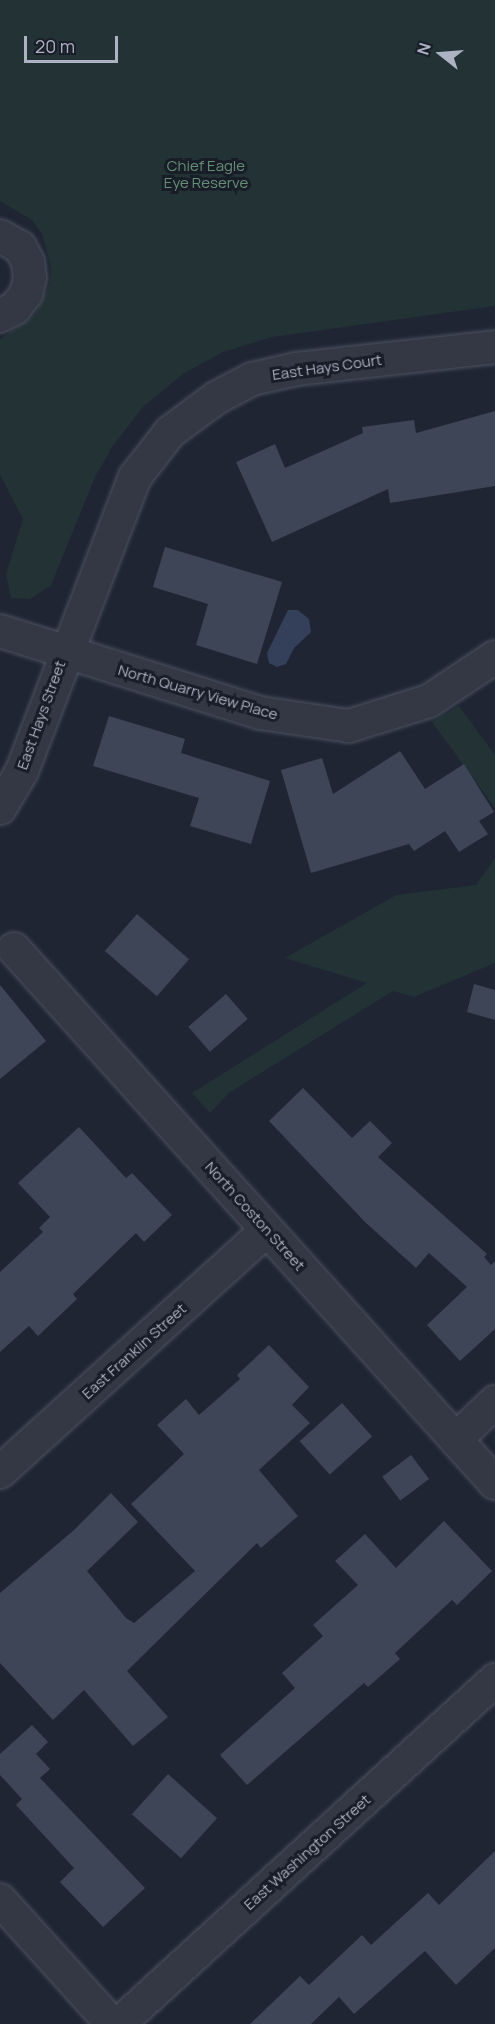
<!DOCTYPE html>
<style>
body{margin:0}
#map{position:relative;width:495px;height:2024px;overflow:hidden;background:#1f2533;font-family:Manrope,sans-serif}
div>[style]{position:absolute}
.green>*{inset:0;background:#223235}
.water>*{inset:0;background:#343f5a}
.building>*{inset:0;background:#3e4556;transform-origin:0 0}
.roads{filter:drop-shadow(0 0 2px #4d5260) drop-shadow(0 0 2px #4d5260)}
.street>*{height:32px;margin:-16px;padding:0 16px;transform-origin:16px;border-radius:16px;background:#333844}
span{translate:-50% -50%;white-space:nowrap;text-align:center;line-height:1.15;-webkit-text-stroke:6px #181d28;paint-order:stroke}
.park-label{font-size:15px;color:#669075}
.street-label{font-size:15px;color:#acb2c2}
.north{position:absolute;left:411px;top:24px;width:60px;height:60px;-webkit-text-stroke:4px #181d28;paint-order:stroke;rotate:287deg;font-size:16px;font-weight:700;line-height:24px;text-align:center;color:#acb2c2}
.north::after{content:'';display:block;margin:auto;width:21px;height:27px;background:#acb2c2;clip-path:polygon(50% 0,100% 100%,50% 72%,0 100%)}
.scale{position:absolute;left:24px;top:36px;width:94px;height:27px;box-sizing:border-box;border:3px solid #acb2c2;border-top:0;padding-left:8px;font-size:18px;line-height:21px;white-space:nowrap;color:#acb2c2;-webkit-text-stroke:4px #181d28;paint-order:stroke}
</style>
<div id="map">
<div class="green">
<div style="clip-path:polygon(0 0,495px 0,495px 306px,272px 337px,223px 352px,183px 374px,143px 407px,112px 447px,95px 477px,51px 585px,30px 599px,11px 598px,6px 574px,23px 519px,0 475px,0 339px,35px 315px,50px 284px,51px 267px,42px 234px,32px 220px,0 201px)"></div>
<div style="clip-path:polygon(459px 706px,495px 755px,495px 808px,432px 722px)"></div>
<div style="clip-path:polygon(495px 858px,495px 963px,414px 997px,393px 991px,230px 1092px,210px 1113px,192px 1093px,367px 983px,285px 958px,396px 895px,476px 885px)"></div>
</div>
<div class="water">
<div style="clip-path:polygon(288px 610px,298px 610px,309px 619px,311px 632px,294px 648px,286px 664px,277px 667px,269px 663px,267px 653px)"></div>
</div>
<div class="building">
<div style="clip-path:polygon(495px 411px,495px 486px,390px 503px,388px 489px,272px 542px,236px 462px,275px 444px,285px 468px,363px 433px,362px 427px,414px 420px,416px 433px)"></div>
<div style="clip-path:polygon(165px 547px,282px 582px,257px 664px,196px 645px,208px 604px,153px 587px)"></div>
<div style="clip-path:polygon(109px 716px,185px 739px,181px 753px,270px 781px,251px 844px,190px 826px,199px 798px,93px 766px)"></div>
<div style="clip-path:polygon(400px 751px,425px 789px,464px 764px,494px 812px,479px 821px,488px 834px,459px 852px,445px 831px,414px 851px,409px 844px,311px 873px,281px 770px,322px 758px,333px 794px)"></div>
<div style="left:137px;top:914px;width:69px;height:49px;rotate:41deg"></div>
<div style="clip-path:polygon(474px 984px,495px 990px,495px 1020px,467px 1012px)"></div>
<div style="clip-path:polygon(0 985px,46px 1041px,0 1079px)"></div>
<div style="left:226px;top:994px;width:33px;height:50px;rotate:49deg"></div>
<div style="clip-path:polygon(303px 1088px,352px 1138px,370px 1121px,392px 1143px,378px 1157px,487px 1254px,484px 1257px,491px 1265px,495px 1261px,495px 1329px,460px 1361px,427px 1325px,467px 1287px,429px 1253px,416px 1268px,365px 1222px,269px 1121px)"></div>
<div style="clip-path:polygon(79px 1127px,126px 1178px,132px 1173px,172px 1215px,144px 1242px,136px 1233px,73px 1294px,77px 1299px,38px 1336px,29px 1326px,0 1352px,0 1272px,43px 1232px,39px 1228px,50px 1217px,18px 1183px)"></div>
<div style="clip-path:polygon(269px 1345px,309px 1387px,292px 1405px,310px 1423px,259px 1470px,298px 1516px,261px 1548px,257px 1543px,127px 1671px,168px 1717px,133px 1746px,84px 1690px,53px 1720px,0 1663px,0 1593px,74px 1530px,111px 1493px,138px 1522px,87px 1571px,126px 1618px,134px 1623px,195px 1571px,131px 1504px,184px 1454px,157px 1425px,186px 1399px,199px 1415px,240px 1379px,237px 1375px)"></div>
<div style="left:342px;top:1403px;width:45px;height:57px;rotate:48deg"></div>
<div style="left:411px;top:1455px;width:30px;height:36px;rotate:53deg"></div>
<div style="clip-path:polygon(444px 1521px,492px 1571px,457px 1605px,452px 1600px,395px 1653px,400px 1659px,368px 1687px,364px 1683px,247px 1785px,220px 1755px,295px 1688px,282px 1673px,323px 1636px,313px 1625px,358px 1585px,335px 1561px,365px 1534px,396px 1568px)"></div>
<div style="clip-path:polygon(32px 1725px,48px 1742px,36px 1754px,50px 1769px,40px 1778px,145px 1888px,103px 1927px,60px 1882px,74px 1868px,16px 1805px,22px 1799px,0 1775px,0 1754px)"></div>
<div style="left:168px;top:1774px;width:66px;height:54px;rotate:42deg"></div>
<div style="clip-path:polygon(495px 1851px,495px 1948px,456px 1985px,425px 1951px,354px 2014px,339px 1997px,311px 2024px,250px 2024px,300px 1976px,309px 1985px,362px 1935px,371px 1945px,428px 1893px,439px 1905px)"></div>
</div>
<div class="roads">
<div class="street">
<div style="left:0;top:236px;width:23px;rotate:29deg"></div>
<div style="left:20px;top:247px;width:17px;rotate:62deg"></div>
<div style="left:28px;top:262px;width:16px;rotate:83deg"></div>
<div style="left:30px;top:278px;width:16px;rotate:104deg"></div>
<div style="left:26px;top:294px;width:18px;rotate:128deg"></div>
<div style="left:15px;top:308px;width:17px;rotate:152deg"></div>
<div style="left:0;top:631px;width:273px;rotate:17.5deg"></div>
<div style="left:260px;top:713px;width:90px;rotate:8.3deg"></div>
<div style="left:349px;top:726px;width:84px;rotate:-17.4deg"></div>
<div style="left:429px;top:701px;width:79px;rotate:-33.7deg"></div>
<div style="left:0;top:808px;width:43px;rotate:-59.3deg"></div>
<div style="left:22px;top:771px;width:315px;rotate:-69deg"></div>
<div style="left:135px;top:477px;width:57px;rotate:-52.1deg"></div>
<div style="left:170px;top:432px;width:57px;rotate:-36.5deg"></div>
<div style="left:216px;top:398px;width:41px;rotate:-27.8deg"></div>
<div style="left:252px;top:379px;width:45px;rotate:-12.8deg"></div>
<div style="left:296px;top:369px;width:200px;rotate:-6.3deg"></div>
<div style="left:14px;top:949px;width:719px;rotate:47.99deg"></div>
<div style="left:456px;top:1439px;width:54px;rotate:-43.5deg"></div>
<div style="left:0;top:1472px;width:360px;rotate:-42.2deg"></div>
<div style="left:0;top:1900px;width:167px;rotate:47.9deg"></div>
<div style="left:119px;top:2024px;width:510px;rotate:-42.46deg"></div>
</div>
</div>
<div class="park-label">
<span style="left:206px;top:174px">Chief Eagle<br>Eye Reserve</span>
</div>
<div class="street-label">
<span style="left:327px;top:367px;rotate:-8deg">East Hays Court</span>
<span style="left:198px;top:692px;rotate:16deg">North Quarry View Place</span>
<span style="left:41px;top:715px;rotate:-70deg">East Hays Street</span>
<span style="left:255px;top:1216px;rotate:48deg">North Coston Street</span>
<span style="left:134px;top:1351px;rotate:-42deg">East Franklin Street</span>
<span style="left:307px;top:1852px;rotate:-42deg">East Washington Street</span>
</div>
<div class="north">N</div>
<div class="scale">20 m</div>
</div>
